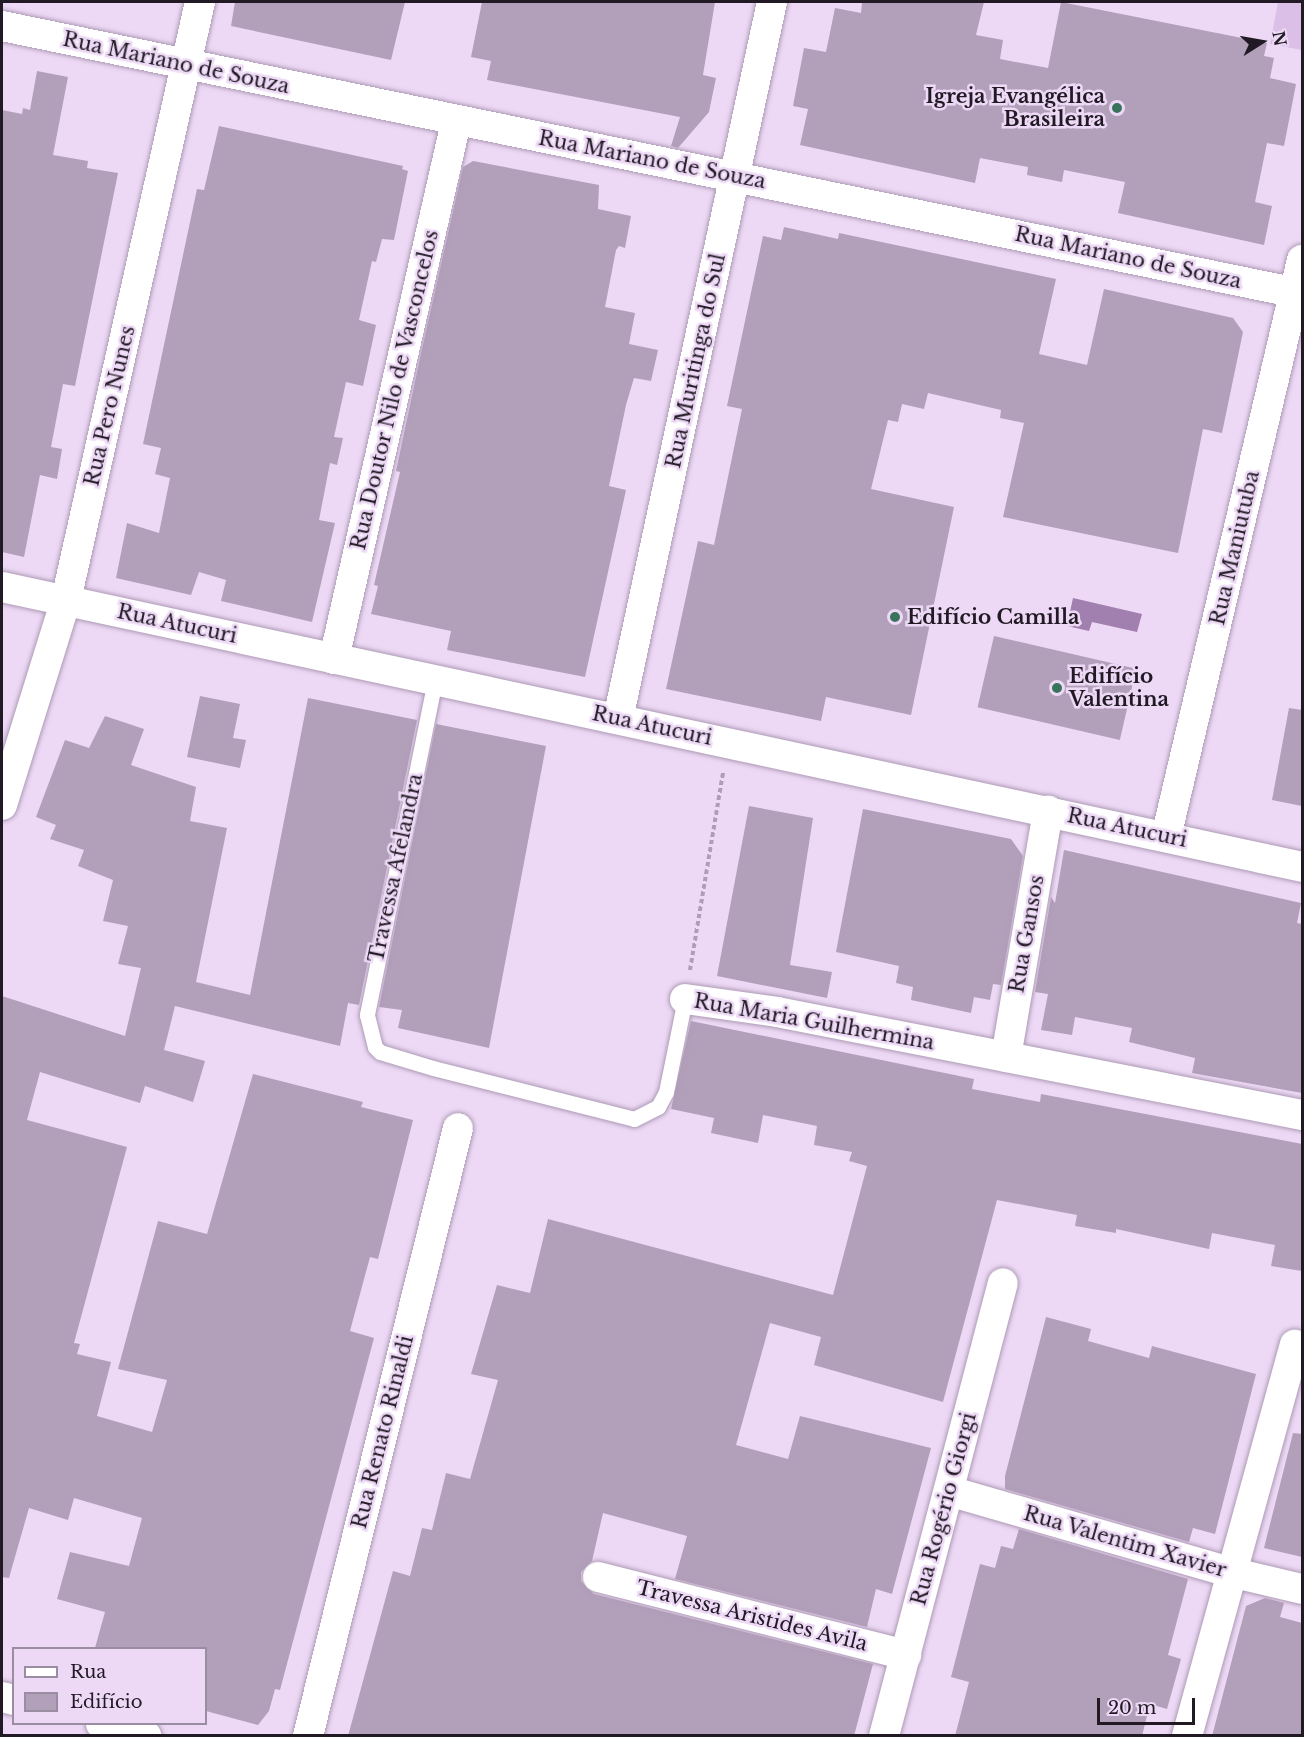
<!DOCTYPE html>
<meta charset="utf-8">
<style>
body{margin:0}
#map{position:relative;width:1304px;height:1737px;overflow:hidden;background:#edd9f5;font-family:"Libre Baskerville",serif}
div>[style]{position:absolute}
.green>*{inset:0;background:#dbbfe6}
.water>*{inset:0;background:#a17fae}
.building>*{inset:0;background:#b29fba;transform-origin:0 0}
.path>*{height:4px;margin-top:-2px;transform-origin:0;background:repeating-linear-gradient(90deg,#ae9eb5 0 4.5px,transparent 0 7.5px)}
.roads{filter:drop-shadow(0 0 2px #ad9ab5) drop-shadow(0 0 2px #ad9ab5)}
.lane>*{height:15px;margin:-7.5px;padding:0 7.5px;transform-origin:7.5px;border-radius:7.5px;background:#fff}
.street>*{height:30px;margin:-15px;padding:0 15px;transform-origin:15px;border-radius:15px;background:#fff}
.dots>*{width:16px;height:16px;translate:-50% -50%;box-sizing:border-box;border:3px solid #edd9f5;border-radius:50%}
span{translate:-50% -50%;white-space:nowrap;text-align:center;line-height:1.15;-webkit-text-stroke:5px #edd9f5;paint-order:stroke}
.street-label{font-size:20px;color:#211a24}
.poi-label{font-size:20px;color:#211a24;font-weight:700}
.right{translate:-100% -50%;text-align:right}
.left{translate:0 -50%;text-align:left}
.frame{position:absolute;inset:0;border:3px solid #211a24;pointer-events:none}
.legend{position:absolute;left:12px;top:1647px;width:195px;height:78px;box-sizing:border-box;background:#edd9f5;border:2px solid #9b8da1;margin:0;padding:8px 10px;list-style:none;font-size:18px;color:#211a24}
.legend li{display:flex;align-items:center;gap:12px;height:30px}
.legend b{width:30px;border:2px solid #9b8da1}
.north{position:absolute;left:1232px;top:12px;width:60px;height:60px;-webkit-text-stroke:4px #edd9f5;paint-order:stroke;rotate:79deg;font-size:16px;font-weight:700;line-height:24px;text-align:center;color:#211a24}
.north::after{content:'';display:block;margin:auto;width:21px;height:27px;background:#211a24;clip-path:polygon(50% 0,100% 100%,50% 72%,0 100%)}
.scale{position:absolute;left:1097px;top:1698px;width:98px;height:27px;box-sizing:border-box;border:3px solid #211a24;border-top:0;padding-left:8px;font-size:18px;line-height:21px;white-space:nowrap;color:#211a24;-webkit-text-stroke:4px #edd9f5;paint-order:stroke}
</style>
<div id="map">
<div class="green">
<div style="clip-path:polygon(1278px 2px,1302px 2px,1302px 50px,1270px 44px)"></div>
</div>
<div class="water">
<div style="clip-path:polygon(1073px 598px,1142px 614px,1137px 632px,1092px 622px,1089px 631px,1067px 626px)"></div>
</div>
<div class="building">
<div style="clip-path:polygon(235px 2px,405px 2px,391px 60px,231px 26px)"></div>
<div style="clip-path:polygon(482px 2px,715px 2px,703px 75px,716px 78px,709px 112px,678px 148px,671px 146px,680px 117px,487px 80px,491px 61px,471px 57px)"></div>
<div style="clip-path:polygon(862px 2px,984px 2px,976px 35px,1003px 40px,1000px 59px,1048px 68px,1061px 2px,1267px 43px,1264px 56px,1274px 58px,1270px 78px,1296px 84px,1284px 146px,1267px 143px,1255px 202px,1272px 206px,1264px 245px,1118px 213px,1125px 182px,1064px 170px,1062px 182px,1027px 175px,1028px 167px,980px 158px,975px 183px,800px 145px,808px 109px,793px 106px,804px 48px,826px 52px,835px 8px,861px 13px)"></div>
<div style="clip-path:polygon(37px 71px,68px 77px,53px 155px,88px 161px,87px 168px,118px 173px,75px 386px,63px 384px,51px 447px,62px 449px,57px 479px,40px 475px,24px 557px,2px 552px,2px 110px,22px 114px,23px 108px,30px 110px)"></div>
<div style="clip-path:polygon(219px 126px,403px 166px,402px 169px,408px 171px,394px 240px,382px 239px,376px 262px,372px 261px,359px 320px,376px 325px,363px 386px,346px 382px,334px 437px,343px 438px,337px 465px,330px 463px,319px 520px,335px 523px,312px 622px,221px 601px,226px 580px,199px 572px,191px 595px,116px 578px,127px 523px,159px 533px,170px 478px,155px 474px,161px 448px,143px 444px,197px 189px,204px 190px)"></div>
<div style="clip-path:polygon(473px 161px,599px 185px,598px 209px,631px 216px,625px 248px,619px 246px,616px 250px,605px 307px,635px 313px,629px 344px,658px 350px,651px 381px,634px 378px,626px 405px,609px 486px,626px 490px,585px 677px,447px 650px,451px 631px,371px 614px,378px 586px,374px 585px,400px 472px,396px 471px,420px 358px,463px 167px)"></div>
<div style="clip-path:polygon(784px 227px,838px 239px,839px 233px,1056px 279px,1039px 354px,1087px 365px,1104px 289px,1233px 318px,1243px 332px,1222px 433px,1203px 429px,1178px 553px,1003px 517px,1024px 423px,1000px 418px,1001px 410px,928px 393px,924px 409px,902px 404px,898px 422px,888px 420px,871px 489px,954px 507px,911px 715px,826px 697px,821px 721px,666px 689px,698px 541px,714px 545px,742px 409px,727px 406px,763px 236px,781px 240px)"></div>
<div style="left:994px;top:636px;width:146px;height:73px;rotate:13deg"></div>
<div style="clip-path:polygon(200px 696px,240px 704px,233px 738px,246px 740px,240px 768px,187px 757px)"></div>
<div style="clip-path:polygon(308px 698px,417px 720px,359px 1005px,348px 1003px,340px 1046px,175px 1006px,164px 1050px,205px 1061px,193px 1102px,145px 1086px,140px 1103px,40px 1072px,27px 1120px,127px 1147px,74px 1343px,80px 1344px,77px 1354px,111px 1362px,97px 1416px,152px 1432px,167px 1380px,118px 1369px,158px 1221px,207px 1234px,253px 1074px,363px 1102px,361px 1107px,413px 1120px,378px 1259px,370px 1257px,350px 1331px,374px 1338px,280px 1690px,275px 1689px,269px 1711px,258px 1725px,206px 1711px,206px 1648px,95px 1648px,105px 1612px,57px 1599px,70px 1552px,129px 1566px,142px 1518px,74px 1498px,68px 1520px,29px 1508px,9px 1578px,2px 1577px,2px 996px,125px 1036px,141px 968px,118px 964px,128px 926px,103px 921px,113px 880px,78px 866px,84px 850px,50px 839px,56px 825px,36px 817px,65px 740px,89px 748px,105px 716px,144px 729px,131px 765px,196px 787px,190px 821px,227px 828px,196px 982px,250px 995px)"></div>
<div style="clip-path:polygon(1289px 708px,1302px 710px,1302px 806px,1272px 800px)"></div>
<div style="clip-path:polygon(436px 724px,546px 746px,489px 1048px,398px 1028px,402px 1010px,379px 1007px)"></div>
<div style="clip-path:polygon(749px 806px,813px 818px,790px 965px,832px 972px,827px 998px,717px 976px)"></div>
<div style="clip-path:polygon(863px 809px,1011px 839px,1023px 856px,1001px 985px,993px 984px,990px 1000px,974px 997px,971px 1013px,911px 1000px,913px 987px,896px 983px,899px 966px,836px 952px)"></div>
<div style="clip-path:polygon(1064px 850px,1301px 903px,1297px 923px,1302px 924px,1302px 1093px,1192px 1073px,1195px 1058px,1129px 1042px,1132px 1028px,1075px 1017px,1072px 1035px,1041px 1030px,1048px 994px,1035px 992px,1051px 897px,1055px 903px)"></div>
<div style="clip-path:polygon(691px 1021px,974px 1079px,972px 1089px,1040px 1102px,1041px 1094px,1302px 1144px,1302px 1271px,1271px 1266px,1275px 1245px,1212px 1233px,1209px 1249px,1116px 1229px,1116px 1233px,1075px 1226px,1077px 1215px,997px 1200px,943px 1402px,814px 1365px,821px 1337px,770px 1323px,736px 1445px,788px 1459px,800px 1416px,931px 1448px,892px 1594px,876px 1589px,867px 1627px,675px 1579px,687px 1536px,603px 1513px,592px 1561px,581px 1572px,581px 1581px,594px 1594px,873px 1664px,854px 1736px,348px 1736px,393px 1571px,410px 1576px,422px 1528px,432px 1530px,446px 1473px,470px 1479px,498px 1380px,471px 1374px,497px 1285px,530px 1293px,548px 1219px,833px 1295px,867px 1166px,849px 1161px,852px 1152px,814px 1145px,817px 1126px,763px 1115px,758px 1143px,711px 1133px,714px 1118px,671px 1109px)"></div>
<div style="clip-path:polygon(1046px 1317px,1091px 1329px,1088px 1341px,1149px 1358px,1152px 1346px,1256px 1374px,1215px 1534px,1193px 1528px,1189px 1542px,1005px 1489px,1005px 1476px)"></div>
<div style="clip-path:polygon(1293px 1433px,1302px 1434px,1302px 1557px,1264px 1548px)"></div>
<div style="clip-path:polygon(1019px 1529px,1188px 1579px,1168px 1655px,1181px 1659px,1167px 1709px,1150px 1704px,1142px 1736px,955px 1736px,969px 1682px,951px 1677px,980px 1564px,995px 1568px,1001px 1546px,1013px 1549px)"></div>
<div style="clip-path:polygon(1265px 1598px,1284px 1603px,1280px 1617px,1302px 1623px,1302px 1736px,1212px 1736px,1246px 1606px)"></div>
</div>
<div class="path">
<div style="left:690px;top:970px;width:200px;rotate:-80.5deg"></div>
</div>
<div class="roads">
<div class="lane">
<div style="left:435px;top:680px;width:342px;rotate:101.5deg"></div>
<div style="left:367px;top:1015px;width:33px;rotate:76deg"></div>
<div style="left:375px;top:1047px;width:7px;rotate:45deg"></div>
<div style="left:380px;top:1052px;width:55px;rotate:16.8deg"></div>
<div style="left:433px;top:1068px;width:207px;rotate:14.2deg"></div>
<div style="left:634px;top:1119px;width:27px;rotate:-27deg"></div>
<div style="left:658px;top:1107px;width:17px;rotate:-62deg"></div>
<div style="left:666px;top:1092px;width:95px;rotate:-78.5deg"></div>
</div>
<div class="street">
<div style="left:2px;top:26px;width:1327px;rotate:11.65deg"></div>
<div style="left:2px;top:587px;width:1330px;rotate:12.15deg"></div>
<div style="left:334px;top:659px;width:551px;rotate:-77.2deg"></div>
<div style="left:618px;top:719px;width:733px;rotate:-77.88deg"></div>
<div style="left:2px;top:805px;width:215px;rotate:-72.7deg"></div>
<div style="left:66px;top:600px;width:613px;rotate:-77.37deg"></div>
<div style="left:1166px;top:837px;width:593px;rotate:-76.74deg"></div>
<div style="left:685px;top:999px;width:93px;rotate:8deg"></div>
<div style="left:777px;top:1012px;width:535px;rotate:11.1deg"></div>
<div style="left:1006px;top:1057px;width:250px;rotate:-80.3deg"></div>
<div style="left:949px;top:1491px;width:292px;rotate:16.1deg"></div>
<div style="left:1230px;top:1572px;width:74px;rotate:13.3deg"></div>
<div style="left:598px;top:1577px;width:318px;rotate:14.2deg"></div>
<div style="left:2px;top:1697px;width:12px;rotate:14deg"></div>
<div style="left:101px;top:1724px;width:47px;rotate:14.9deg"></div>
<div style="left:308px;top:1736px;width:626px;rotate:-76.14deg"></div>
<div style="left:884px;top:1736px;width:468px;rotate:-75.3deg"></div>
<div style="left:1187px;top:1736px;width:406px;rotate:-74.6deg"></div>
</div>
</div>
<div class="dots">
<div style="left:1117px;top:108px;background:#38735c"></div>
<div style="left:895px;top:617px;background:#38735c"></div>
<div style="left:1057px;top:688px;background:#38735c"></div>
</div>
<div class="street-label">
<span style="left:176px;top:63px;rotate:12deg">Rua Mariano de Souza</span>
<span style="left:652px;top:160px;rotate:11deg">Rua Mariano de Souza</span>
<span style="left:1128px;top:258px;rotate:12deg">Rua Mariano de Souza</span>
<span style="left:696px;top:361px;rotate:-78deg">Rua Muritinga do Sul</span>
<span style="left:395px;top:390px;rotate:-77deg">Rua Doutor Nilo de Vasconcelos</span>
<span style="left:110px;top:406px;rotate:-77deg">Rua Pero Nunes</span>
<span style="left:1235px;top:548px;rotate:-77deg">Rua Maniutuba</span>
<span style="left:177px;top:624px;rotate:12deg">Rua Atucuri</span>
<span style="left:652px;top:726px;rotate:12deg">Rua Atucuri</span>
<span style="left:1127px;top:828px;rotate:12deg">Rua Atucuri</span>
<span style="left:396px;top:868px;rotate:-78deg">Travessa Afelandra</span>
<span style="left:1027px;top:934px;rotate:-80deg">Rua Gansos</span>
<span style="left:814px;top:1022px;rotate:10deg">Rua Maria Guilhermina</span>
<span style="left:383px;top:1432px;rotate:-76deg">Rua Renato Rinaldi</span>
<span style="left:944px;top:1509px;rotate:-75deg">Rua Rogério Giorgi</span>
<span style="left:1125px;top:1542px;rotate:16deg">Rua Valentim Xavier</span>
<span style="left:752px;top:1616px;rotate:14deg">Travessa Aristides Avila</span>
</div>
<div class="poi-label">
<span class="right" style="left:1105px;top:108px">Igreja Evangélica<br>Brasileira</span>
<span class="left" style="left:907px;top:617px">Edifício Camilla</span>
<span class="left" style="left:1069px;top:688px">Edifício<br>Valentina</span>
</div>
<div class="frame"></div>
<ul class="legend">
<li><b style="height:8px;background:#fff"></b>Rua</li>
<li><b style="height:16px;background:#b29fba"></b>Edifício</li>
</ul>
<div class="north">N</div>
<div class="scale">20 m</div>
</div>
